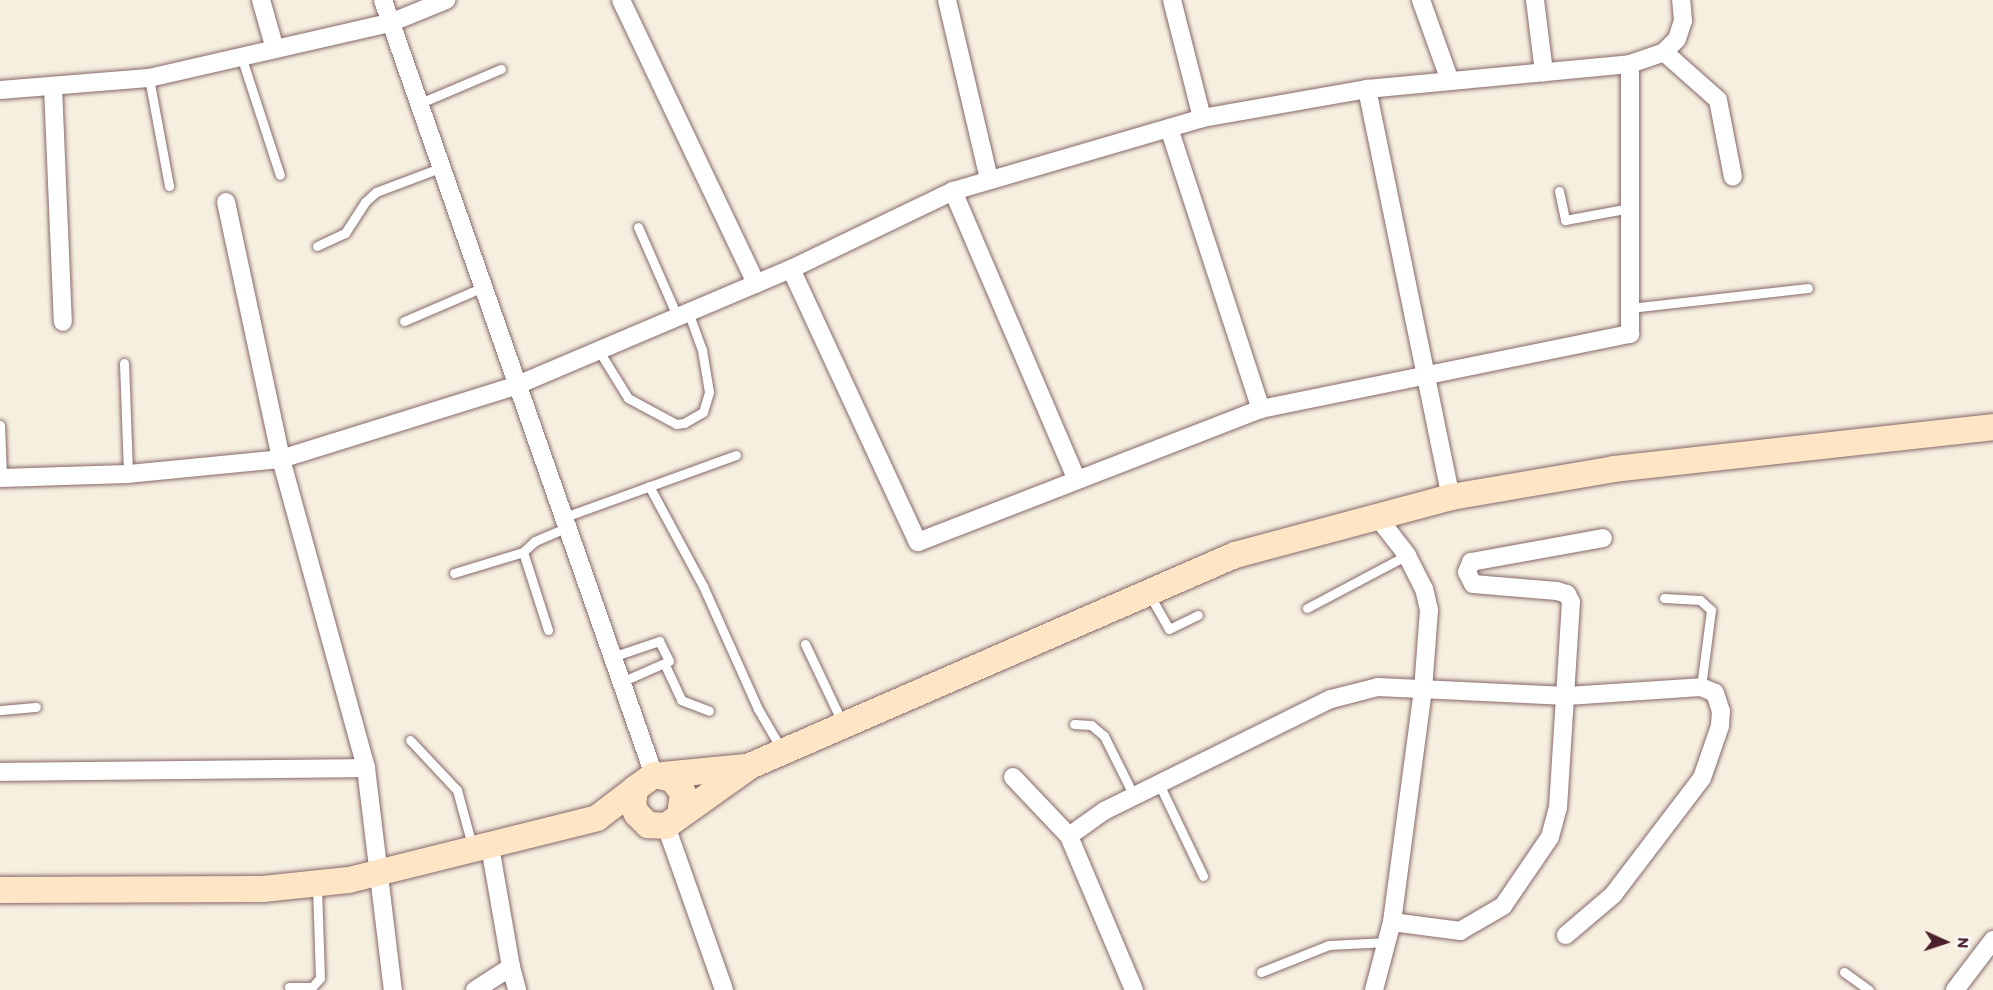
<!DOCTYPE html>
<style>
body{margin:0}
#map{position:relative;width:1993px;height:990px;overflow:hidden;background:#f6efdf;font-family:Itim,sans-serif}
div>[style]{position:absolute}
.roads{filter:drop-shadow(0 0 2px #86686a) drop-shadow(0 0 2px #86686a)}
.lane>*{height:9px;margin:-4.5px;padding:0 4.5px;transform-origin:4.5px;border-radius:4.5px;background:#fff}
.street>*{height:18px;margin:-9px;padding:0 9px;transform-origin:9px;border-radius:9px;background:#fff}
.secondary>*{height:26px;margin:-13px;padding:0 13px;transform-origin:13px;border-radius:13px;background:#fde5c5}
span{translate:-50% -50%;white-space:nowrap;text-align:center;line-height:1.15;-webkit-text-stroke:6px #fff;paint-order:stroke}
.north{position:absolute;left:1915px;top:912px;width:60px;height:60px;-webkit-text-stroke:4px #fff;paint-order:stroke;rotate:93deg;font-size:16px;font-weight:700;line-height:24px;text-align:center;color:#4a1f2b}
.north::after{content:'';display:block;margin:auto;width:21px;height:27px;background:#4a1f2b;clip-path:polygon(50% 0,100% 100%,50% 72%,0 100%)}
</style>
<div id="map">
<div class="roads">
<div class="lane">
<div style="left:241px;top:56px;width:125px;rotate:71.9deg"></div>
<div style="left:149px;top:78px;width:110px;rotate:79.5deg"></div>
<div style="left:418px;top:104px;width:90px;rotate:-22.9deg"></div>
<div style="left:1559px;top:191px;width:30px;rotate:78deg"></div>
<div style="left:1565px;top:220px;width:66px;rotate:-10.5deg"></div>
<div style="left:638px;top:227px;width:99px;rotate:66.3deg"></div>
<div style="left:317px;top:246px;width:31px;rotate:-25deg"></div>
<div style="left:345px;top:233px;width:37px;rotate:-57deg"></div>
<div style="left:365px;top:202px;width:15px;rotate:-42deg"></div>
<div style="left:376px;top:192px;width:68px;rotate:-20.6deg"></div>
<div style="left:1630px;top:308px;width:179px;rotate:-6.4deg"></div>
<div style="left:404px;top:321px;width:84px;rotate:-23.2deg"></div>
<div style="left:599px;top:351px;width:55px;rotate:58.3deg"></div>
<div style="left:628px;top:398px;width:55px;rotate:28.4deg"></div>
<div style="left:676px;top:424px;width:8px;rotate:-7deg"></div>
<div style="left:684px;top:423px;width:22px;rotate:-30deg"></div>
<div style="left:703px;top:412px;width:21px;rotate:-73deg"></div>
<div style="left:709px;top:392px;width:43px;rotate:-99.5deg"></div>
<div style="left:702px;top:350px;width:38px;rotate:-110deg"></div>
<div style="left:124px;top:363px;width:111px;rotate:87.9deg"></div>
<div style="left:0;top:425px;width:53px;rotate:87.8deg"></div>
<div style="left:649px;top:486px;width:114px;rotate:61.6deg"></div>
<div style="left:703px;top:586px;width:135px;rotate:65.9deg"></div>
<div style="left:758px;top:709px;width:48px;rotate:59.7deg"></div>
<div style="left:562px;top:518px;width:185px;rotate:-19.9deg"></div>
<div style="left:523px;top:552px;width:82px;rotate:72.2deg"></div>
<div style="left:454px;top:573px;width:72px;rotate:-16.9deg"></div>
<div style="left:523px;top:552px;width:16px;rotate:-43deg"></div>
<div style="left:535px;top:541px;width:34px;rotate:-23deg"></div>
<div style="left:1149px;top:594px;width:40px;rotate:60.3deg"></div>
<div style="left:1169px;top:629px;width:32px;rotate:-26deg"></div>
<div style="left:1664px;top:598px;width:36px;rotate:3deg"></div>
<div style="left:1700px;top:600px;width:15px;rotate:42deg"></div>
<div style="left:1711px;top:610px;width:78px;rotate:97.4deg"></div>
<div style="left:1307px;top:608px;width:113px;rotate:-27.9deg"></div>
<div style="left:805px;top:644px;width:89px;rotate:64.6deg"></div>
<div style="left:612px;top:657px;width:50px;rotate:-18.8deg"></div>
<div style="left:659px;top:641px;width:22px;rotate:63deg"></div>
<div style="left:669px;top:661px;width:52px;rotate:156.4deg"></div>
<div style="left:665px;top:665px;width:38px;rotate:65deg"></div>
<div style="left:681px;top:700px;width:30px;rotate:21deg"></div>
<div style="left:0;top:710px;width:36px;rotate:-5deg"></div>
<div style="left:1074px;top:724px;width:17px;rotate:3deg"></div>
<div style="left:1091px;top:725px;width:17px;rotate:40deg"></div>
<div style="left:1104px;top:736px;width:67px;rotate:63.4deg"></div>
<div style="left:410px;top:740px;width:69px;rotate:46.8deg"></div>
<div style="left:457px;top:790px;width:61px;rotate:74.8deg"></div>
<div style="left:1159px;top:784px;width:102px;rotate:64.4deg"></div>
<div style="left:1261px;top:972px;width:73px;rotate:-21.7deg"></div>
<div style="left:1329px;top:945px;width:58px;rotate:-3deg"></div>
<div style="left:1844px;top:972px;width:31px;rotate:36deg"></div>
<div style="left:289px;top:987px;width:23px"></div>
<div style="left:312px;top:987px;width:12px;rotate:-48deg"></div>
<div style="left:320px;top:978px;width:92px;rotate:-91.9deg"></div>
</div>
<div class="street">
<div style="left:261px;top:0;width:51px;rotate:74.1deg"></div>
<div style="left:383px;top:0;width:821px;rotate:70.73deg"></div>
<div style="left:621px;top:0;width:314px;rotate:64.5deg"></div>
<div style="left:947px;top:0;width:184px;rotate:76.8deg"></div>
<div style="left:1172px;top:0;width:122px;rotate:75.7deg"></div>
<div style="left:1421px;top:0;width:86px;rotate:70.3deg"></div>
<div style="left:1535px;top:0;width:73px;rotate:82.9deg"></div>
<div style="left:1664px;top:52px;width:72px;rotate:41.6deg"></div>
<div style="left:1718px;top:100px;width:78px;rotate:79deg"></div>
<div style="left:53px;top:87px;width:235px;rotate:87.6deg"></div>
<div style="left:1367px;top:89px;width:417px;rotate:78.4deg"></div>
<div style="left:0;top:90px;width:149px;rotate:-4.6deg"></div>
<div style="left:149px;top:78px;width:247px;rotate:-12.9deg"></div>
<div style="left:390px;top:23px;width:61px;rotate:-22.3deg"></div>
<div style="left:1169px;top:128px;width:296px;rotate:71.9deg"></div>
<div style="left:953px;top:191px;width:312px;rotate:66.8deg"></div>
<div style="left:226px;top:202px;width:263px;rotate:77.9deg"></div>
<div style="left:281px;top:459px;width:320px;rotate:74.6deg"></div>
<div style="left:366px;top:768px;width:224px;rotate:83.1deg"></div>
<div style="left:791px;top:269px;width:301px;rotate:65.1deg"></div>
<div style="left:918px;top:542px;width:368px;rotate:-21.2deg"></div>
<div style="left:1261px;top:409px;width:377px;rotate:-11.5deg"></div>
<div style="left:1630px;top:334px;width:270px;rotate:-90deg"></div>
<div style="left:0;top:478px;width:128px;rotate:-1.8deg"></div>
<div style="left:128px;top:474px;width:154px;rotate:-5.6deg"></div>
<div style="left:281px;top:459px;width:245px;rotate:-17.3deg"></div>
<div style="left:515px;top:386px;width:300px;rotate:-23deg"></div>
<div style="left:791px;top:269px;width:180px;rotate:-25.7deg"></div>
<div style="left:953px;top:191px;width:259px;rotate:-16.3deg"></div>
<div style="left:1202px;top:118px;width:168px;rotate:-10deg"></div>
<div style="left:1367px;top:89px;width:264px;rotate:-5.4deg"></div>
<div style="left:1630px;top:64px;width:36px;rotate:-19deg"></div>
<div style="left:1664px;top:52px;width:18px;rotate:-45deg"></div>
<div style="left:1677px;top:39px;width:19px;rotate:-72deg"></div>
<div style="left:1683px;top:21px;width:21px;rotate:-95deg"></div>
<div style="left:0;top:772px;width:366px;rotate:-0.6deg"></div>
<div style="left:1013px;top:777px;width:81px;rotate:46.5deg"></div>
<div style="left:666px;top:826px;width:174px;rotate:70.5deg"></div>
<div style="left:1392px;top:922px;width:69px;rotate:7.5deg"></div>
<div style="left:1460px;top:931px;width:50px;rotate:-30.2deg"></div>
<div style="left:1503px;top:906px;width:83px;rotate:-55.7deg"></div>
<div style="left:1550px;top:837px;width:30px;rotate:-75deg"></div>
<div style="left:1558px;top:808px;width:206px;rotate:-86.4deg"></div>
<div style="left:1571px;top:602px;width:9px;rotate:-117deg"></div>
<div style="left:1567px;top:594px;width:10px;rotate:-163deg"></div>
<div style="left:1557px;top:591px;width:84px;rotate:-175.2deg"></div>
<div style="left:1473px;top:584px;width:13px;rotate:-117deg"></div>
<div style="left:1467px;top:572px;width:11px;rotate:-68deg"></div>
<div style="left:1471px;top:562px;width:134px;rotate:-10.3deg"></div>
<div style="left:511px;top:967px;width:24px;rotate:75deg"></div>
<div style="left:475px;top:990px;width:43px;rotate:-32.6deg"></div>
<div style="left:511px;top:967px;width:122px;rotate:-99.9deg"></div>
<div style="left:1134px;top:990px;width:167px;rotate:-112.9deg"></div>
<div style="left:1069px;top:836px;width:43px;rotate:-35.5deg"></div>
<div style="left:1104px;top:811px;width:253px;rotate:-26.3deg"></div>
<div style="left:1331px;top:699px;width:49px;rotate:-14.3deg"></div>
<div style="left:1378px;top:687px;width:189px;rotate:2.7deg"></div>
<div style="left:1567px;top:696px;width:134px;rotate:-3.8deg"></div>
<div style="left:1701px;top:687px;width:15px;rotate:23deg"></div>
<div style="left:1715px;top:693px;width:19px;rotate:72deg"></div>
<div style="left:1721px;top:711px;width:15px;rotate:94deg"></div>
<div style="left:1720px;top:726px;width:55px;rotate:109.1deg"></div>
<div style="left:1702px;top:778px;width:147px;rotate:127.3deg"></div>
<div style="left:1613px;top:895px;width:62px;rotate:139.6deg"></div>
<div style="left:1374px;top:990px;width:70px;rotate:-75.2deg"></div>
<div style="left:1392px;top:922px;width:234px;rotate:-82.4deg"></div>
<div style="left:1423px;top:690px;width:80px;rotate:-85.7deg"></div>
<div style="left:1429px;top:610px;width:22px;rotate:-103deg"></div>
<div style="left:1424px;top:589px;width:38px;rotate:-117deg"></div>
<div style="left:1407px;top:555px;width:51px;rotate:-127.8deg"></div>
<div style="left:1955px;top:990px;width:63px;rotate:-52.8deg"></div>
</div>
<div class="secondary">
<div style="left:663px;top:775px;width:83px;rotate:-5.5deg"></div>
<div style="left:680px;top:815px;width:22px;rotate:-82deg"></div>
<div style="left:683px;top:793px;width:18px;rotate:-128deg"></div>
<div style="left:672px;top:779px;width:18px;rotate:-167deg"></div>
<div style="left:654px;top:775px;width:24px;rotate:144deg"></div>
<div style="left:635px;top:789px;width:17px;rotate:97deg"></div>
<div style="left:633px;top:806px;width:9px;rotate:63deg"></div>
<div style="left:637px;top:814px;width:16px;rotate:45deg"></div>
<div style="left:648px;top:825px;width:18px;rotate:3deg"></div>
<div style="left:666px;top:826px;width:103px;rotate:-35.5deg"></div>
<div style="left:750px;top:766px;width:529px;rotate:-23.51deg"></div>
<div style="left:1235px;top:555px;width:224px;rotate:-15deg"></div>
<div style="left:1451px;top:497px;width:165px;rotate:-9.7deg"></div>
<div style="left:1614px;top:469px;width:381px;rotate:-6.3deg"></div>
<div style="left:0;top:890px;width:263px;rotate:-0.2deg"></div>
<div style="left:263px;top:889px;width:86px;rotate:-6deg"></div>
<div style="left:349px;top:880px;width:256px;rotate:-14deg"></div>
<div style="left:597px;top:818px;width:48px;rotate:-37.3deg"></div>
</div>
</div>
<div class="north">N</div>
</div>
